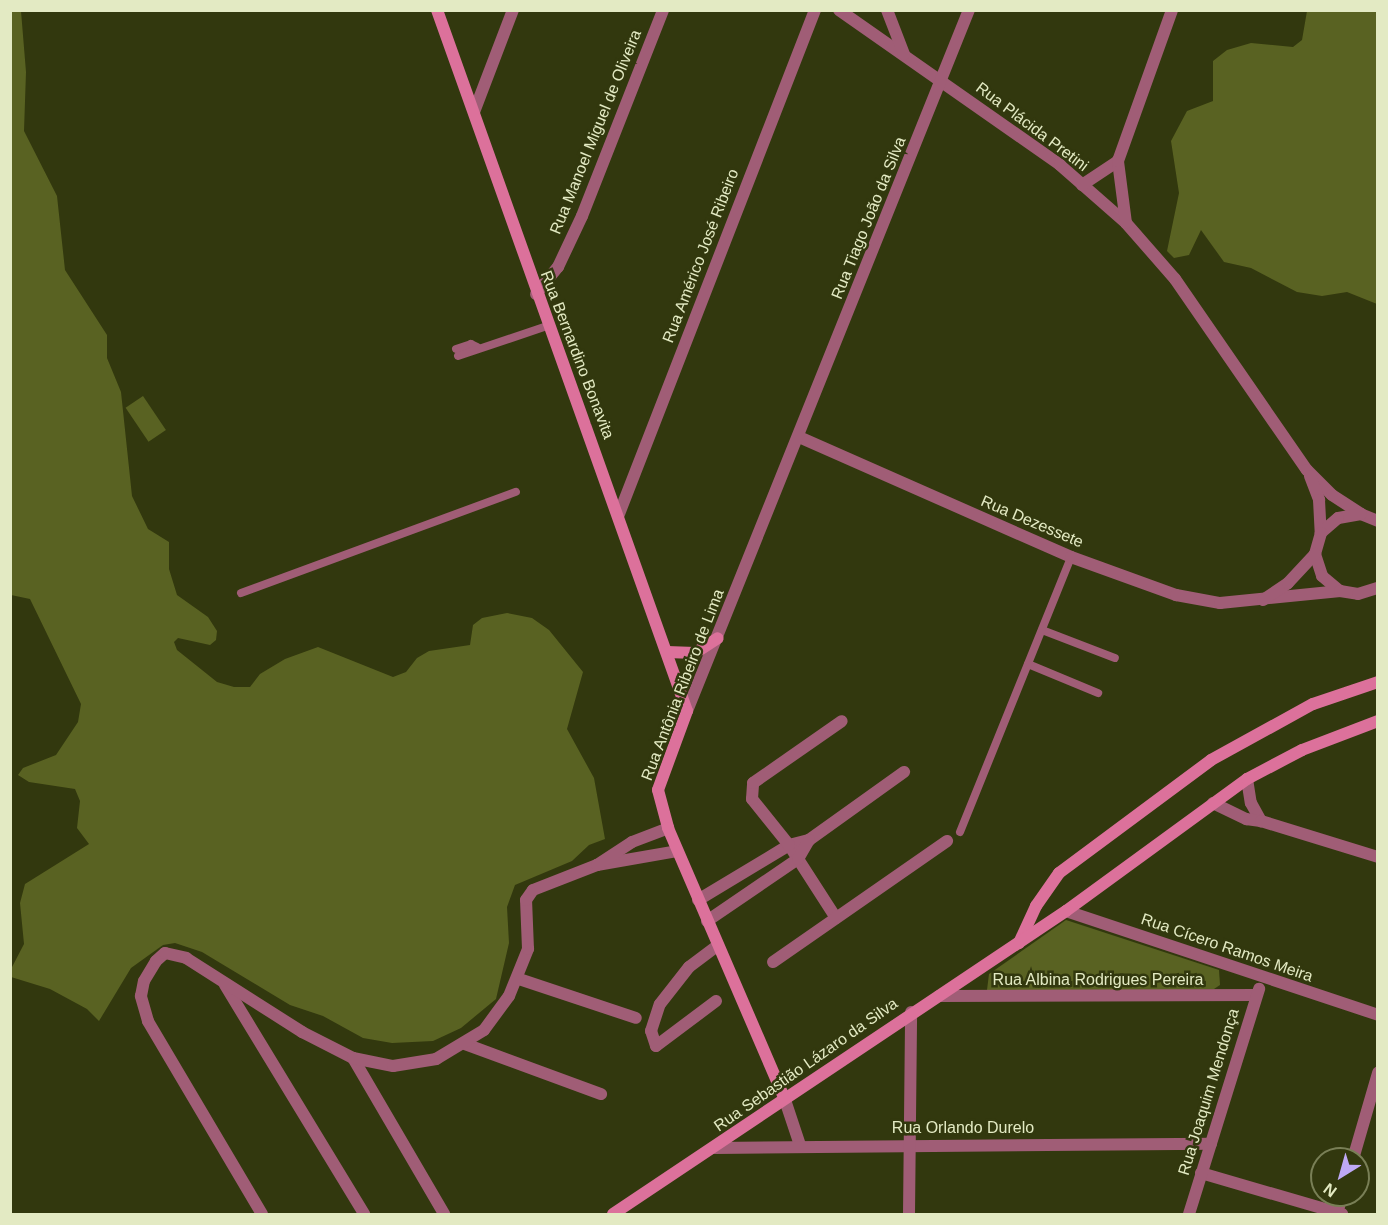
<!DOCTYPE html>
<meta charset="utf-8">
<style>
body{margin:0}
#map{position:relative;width:1388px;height:1225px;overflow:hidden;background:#32380e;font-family:Arial,sans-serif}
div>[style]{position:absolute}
.green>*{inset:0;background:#596222;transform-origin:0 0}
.lane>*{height:8px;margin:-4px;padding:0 4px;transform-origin:4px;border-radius:4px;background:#a05d76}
.street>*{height:12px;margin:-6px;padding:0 6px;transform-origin:6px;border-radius:6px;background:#a05d76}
.secondary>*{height:12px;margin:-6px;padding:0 6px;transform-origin:6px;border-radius:6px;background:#dc719b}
span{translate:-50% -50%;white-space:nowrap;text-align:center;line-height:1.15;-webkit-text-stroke:5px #32380e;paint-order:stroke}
.street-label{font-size:16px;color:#e3eac3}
.frame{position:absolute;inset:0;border:12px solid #e3eac3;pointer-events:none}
.north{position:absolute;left:1310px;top:1147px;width:60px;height:60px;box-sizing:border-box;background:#32380e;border:2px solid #797f56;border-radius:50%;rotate:217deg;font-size:16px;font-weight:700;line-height:24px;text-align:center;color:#e3eac3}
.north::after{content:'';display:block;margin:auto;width:21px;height:27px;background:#bea9f5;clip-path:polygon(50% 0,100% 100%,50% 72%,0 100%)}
</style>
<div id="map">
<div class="green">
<div style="clip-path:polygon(21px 11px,26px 72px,24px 131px,57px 196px,65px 270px,107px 335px,107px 358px,121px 392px,132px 496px,148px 529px,169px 542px,169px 569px,177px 595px,208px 617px,217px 631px,216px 640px,210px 645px,178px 638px,174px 642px,177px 650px,217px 682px,234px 687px,250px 687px,260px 674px,285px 659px,318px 647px,393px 677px,406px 672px,417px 658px,429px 651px,470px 645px,473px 625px,482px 618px,507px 613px,532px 618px,549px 630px,583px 672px,567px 729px,594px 778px,605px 839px,589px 845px,572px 861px,515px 885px,507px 907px,509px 943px,496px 999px,461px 1028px,433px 1041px,392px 1043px,363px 1038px,323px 1016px,290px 1005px,202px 952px,175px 943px,163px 945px,131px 968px,99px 1021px,87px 1009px,50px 989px,11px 977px,11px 969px,24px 944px,20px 903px,25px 884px,89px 844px,77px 828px,80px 801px,75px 789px,29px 782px,18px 775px,23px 768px,56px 755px,78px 722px,81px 704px,30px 599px,11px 595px,10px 11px)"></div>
<div style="clip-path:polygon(1307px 11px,1377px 11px,1377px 304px,1347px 292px,1322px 296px,1297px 292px,1251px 268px,1224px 262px,1201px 230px,1189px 255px,1174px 258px,1167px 251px,1179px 193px,1171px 141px,1187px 111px,1213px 101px,1213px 61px,1227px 50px,1251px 43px,1293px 47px,1302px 40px)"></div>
<div style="left:143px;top:396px;width:41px;height:21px;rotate:56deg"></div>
<div style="clip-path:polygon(1066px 920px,1219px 970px,1220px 985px,1214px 989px,993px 995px,987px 990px,989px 974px)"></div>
</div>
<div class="lane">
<div style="left:456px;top:349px;width:16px;rotate:-18deg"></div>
<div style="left:471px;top:344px;width:7px;rotate:27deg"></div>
<div style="left:458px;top:356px;width:94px;rotate:-18.6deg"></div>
<div style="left:241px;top:593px;width:293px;rotate:-20.2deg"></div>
<div style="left:1042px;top:630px;width:78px;rotate:21deg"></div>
<div style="left:1028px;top:664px;width:76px;rotate:22.5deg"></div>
<div style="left:960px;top:832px;width:297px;rotate:-68deg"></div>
</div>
<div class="street">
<div style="left:839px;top:10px;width:270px;rotate:35deg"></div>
<div style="left:1060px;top:165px;width:88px;rotate:41.3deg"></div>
<div style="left:1126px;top:223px;width:74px;rotate:48.8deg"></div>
<div style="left:1175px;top:279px;width:232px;rotate:55.4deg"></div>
<div style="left:1307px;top:470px;width:35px;rotate:45deg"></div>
<div style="left:1332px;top:495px;width:35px;rotate:33deg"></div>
<div style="left:887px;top:10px;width:47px;rotate:68.9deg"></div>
<div style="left:474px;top:112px;width:109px;rotate:-69.1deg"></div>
<div style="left:1082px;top:185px;width:43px;rotate:-33.7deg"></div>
<div style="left:1126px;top:223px;width:63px;rotate:-97.4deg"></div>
<div style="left:1118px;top:161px;width:160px;rotate:-70.3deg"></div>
<div style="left:536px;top:294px;width:35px;rotate:-51deg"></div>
<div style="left:558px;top:267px;width:56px;rotate:-64.8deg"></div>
<div style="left:582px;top:216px;width:221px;rotate:-68.5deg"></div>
<div style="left:799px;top:437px;width:297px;rotate:23.8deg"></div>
<div style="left:1071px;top:557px;width:112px;rotate:19.9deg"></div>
<div style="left:1176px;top:595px;width:45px;rotate:10.3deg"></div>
<div style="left:1220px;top:603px;width:121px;rotate:-5.7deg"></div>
<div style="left:1310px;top:476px;width:26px;rotate:69deg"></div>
<div style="left:1319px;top:500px;width:33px;rotate:87deg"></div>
<div style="left:619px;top:514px;width:541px;rotate:-68.75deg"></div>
<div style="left:1378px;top:521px;width:18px;rotate:-158deg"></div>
<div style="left:1361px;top:514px;width:23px;rotate:170deg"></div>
<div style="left:1338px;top:518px;width:23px;rotate:139deg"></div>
<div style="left:1321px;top:533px;width:22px;rotate:106deg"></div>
<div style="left:1315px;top:554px;width:23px;rotate:72deg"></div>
<div style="left:1322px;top:576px;width:23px;rotate:40deg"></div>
<div style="left:1340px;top:591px;width:18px;rotate:9deg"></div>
<div style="left:1358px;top:594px;width:21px;rotate:-17deg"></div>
<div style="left:1263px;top:600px;width:30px;rotate:-34deg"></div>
<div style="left:1288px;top:583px;width:40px;rotate:-47deg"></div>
<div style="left:687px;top:711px;width:756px;rotate:-68.09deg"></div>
<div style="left:1247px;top:779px;width:24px;rotate:81deg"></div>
<div style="left:1251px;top:803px;width:21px;rotate:61deg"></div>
<div style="left:1213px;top:803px;width:37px;rotate:26deg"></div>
<div style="left:1246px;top:819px;width:15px;rotate:8deg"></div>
<div style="left:1261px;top:821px;width:122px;rotate:17.1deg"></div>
<div style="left:597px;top:865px;width:81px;rotate:-9.9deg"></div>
<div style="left:698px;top:900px;width:106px;rotate:-31.1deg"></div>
<div style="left:789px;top:845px;width:21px;rotate:-14deg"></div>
<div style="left:809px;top:840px;width:117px;rotate:-35.6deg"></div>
<div style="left:1066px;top:911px;width:329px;rotate:18.4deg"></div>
<div style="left:836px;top:918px;width:87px;rotate:-122.8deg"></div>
<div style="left:789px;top:845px;width:59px;rotate:-128.8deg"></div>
<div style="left:752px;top:799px;width:16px;rotate:-86deg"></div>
<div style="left:753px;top:783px;width:108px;rotate:-34.9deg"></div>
<div style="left:707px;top:921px;width:110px;rotate:-34.3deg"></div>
<div style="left:798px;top:859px;width:22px;rotate:-60deg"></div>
<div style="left:773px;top:962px;width:212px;rotate:-34.8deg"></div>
<div style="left:519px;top:979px;width:123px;rotate:18.4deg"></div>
<div style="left:225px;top:985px;width:268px;rotate:58.7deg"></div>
<div style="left:939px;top:996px;width:317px;rotate:-0.2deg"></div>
<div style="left:716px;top:1001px;width:75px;rotate:143.1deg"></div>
<div style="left:656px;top:1046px;width:16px;rotate:-108deg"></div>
<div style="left:651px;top:1031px;width:28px;rotate:-72deg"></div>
<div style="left:660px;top:1004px;width:47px;rotate:-51.9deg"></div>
<div style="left:689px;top:967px;width:35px;rotate:-37deg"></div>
<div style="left:465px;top:1044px;width:145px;rotate:20.2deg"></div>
<div style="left:353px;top:1058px;width:181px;rotate:59.7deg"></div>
<div style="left:784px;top:1097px;width:51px;rotate:71.6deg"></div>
<div style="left:715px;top:1148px;width:496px;rotate:-0.5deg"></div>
<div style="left:1353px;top:1159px;width:90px;rotate:-73.8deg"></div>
<div style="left:1201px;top:1173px;width:147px;rotate:16.2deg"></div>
<div style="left:262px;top:1214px;width:224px;rotate:-120.6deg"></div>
<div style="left:148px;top:1021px;width:26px;rotate:-106deg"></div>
<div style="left:141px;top:996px;width:15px;rotate:-79deg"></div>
<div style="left:144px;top:981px;width:23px;rotate:-59deg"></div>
<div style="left:156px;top:961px;width:12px;rotate:-42deg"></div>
<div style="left:165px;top:953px;width:22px;rotate:13deg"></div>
<div style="left:186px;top:958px;width:138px;rotate:32.5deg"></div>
<div style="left:302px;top:1032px;width:57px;rotate:27deg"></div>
<div style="left:353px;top:1058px;width:41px;rotate:11.3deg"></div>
<div style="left:393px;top:1066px;width:44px;rotate:-9.2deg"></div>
<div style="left:436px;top:1059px;width:56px;rotate:-31.1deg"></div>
<div style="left:484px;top:1030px;width:42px;rotate:-53.7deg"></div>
<div style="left:509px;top:996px;width:51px;rotate:-68deg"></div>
<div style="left:528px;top:949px;width:49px;rotate:-92.3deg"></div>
<div style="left:526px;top:900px;width:12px;rotate:-55deg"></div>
<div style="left:533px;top:890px;width:69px;rotate:-21.3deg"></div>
<div style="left:597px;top:865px;width:42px;rotate:-33.3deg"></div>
<div style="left:632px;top:842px;width:39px;rotate:-21deg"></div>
<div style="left:909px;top:1214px;width:202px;rotate:-89.4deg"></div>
<div style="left:1189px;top:1214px;width:236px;rotate:-72.7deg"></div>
<div style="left:1337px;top:1214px;width:20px;rotate:-75deg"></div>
</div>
<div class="secondary">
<div style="left:437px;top:10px;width:744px;rotate:70.37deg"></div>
<div style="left:687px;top:711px;width:84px;rotate:110.2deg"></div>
<div style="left:658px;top:790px;width:39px;rotate:75deg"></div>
<div style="left:668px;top:828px;width:293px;rotate:66.7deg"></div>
<div style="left:667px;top:652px;width:28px;rotate:2deg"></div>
<div style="left:695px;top:653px;width:27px;rotate:-33deg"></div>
<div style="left:1019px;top:943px;width:41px;rotate:-65.3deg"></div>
<div style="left:1036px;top:906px;width:40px;rotate:-55.1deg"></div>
<div style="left:1059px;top:873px;width:189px;rotate:-36.6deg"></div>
<div style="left:1211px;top:760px;width:116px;rotate:-28.8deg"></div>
<div style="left:1313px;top:704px;width:69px;rotate:-18.7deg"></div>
<div style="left:613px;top:1214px;width:545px;rotate:-33.78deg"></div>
<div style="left:1066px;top:911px;width:224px;rotate:-36.1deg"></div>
<div style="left:1247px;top:779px;width:62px;rotate:-27.8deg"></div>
<div style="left:1302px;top:750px;width:81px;rotate:-20.9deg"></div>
</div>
<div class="street-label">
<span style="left:1032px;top:127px;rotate:37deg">Rua Plácida Pretini</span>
<span style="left:596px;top:132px;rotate:-68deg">Rua Manoel Miguel de Oliveira</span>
<span style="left:869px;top:218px;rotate:-68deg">Rua Tiago João da Silva</span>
<span style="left:701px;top:256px;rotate:-69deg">Rua Américo José Ribeiro</span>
<span style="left:577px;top:355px;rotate:69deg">Rua Bernardino Bonavita</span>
<span style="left:1032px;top:522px;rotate:23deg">Rua Dezessete</span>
<span style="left:683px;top:685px;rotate:-69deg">Rua Antônia Ribeiro de Lima</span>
<span style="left:1227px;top:948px;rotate:19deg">Rua Cícero Ramos Meira</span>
<span style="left:1098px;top:980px">Rua Albina Rodrigues Pereira</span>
<span style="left:806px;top:1065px;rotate:-35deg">Rua Sebastião Lázaro da Silva</span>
<span style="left:1209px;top:1092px;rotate:-73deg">Rua Joaquim Mendonça</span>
<span style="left:963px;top:1128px">Rua Orlando Durelo</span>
</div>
<div class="frame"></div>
<div class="north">N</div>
</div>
